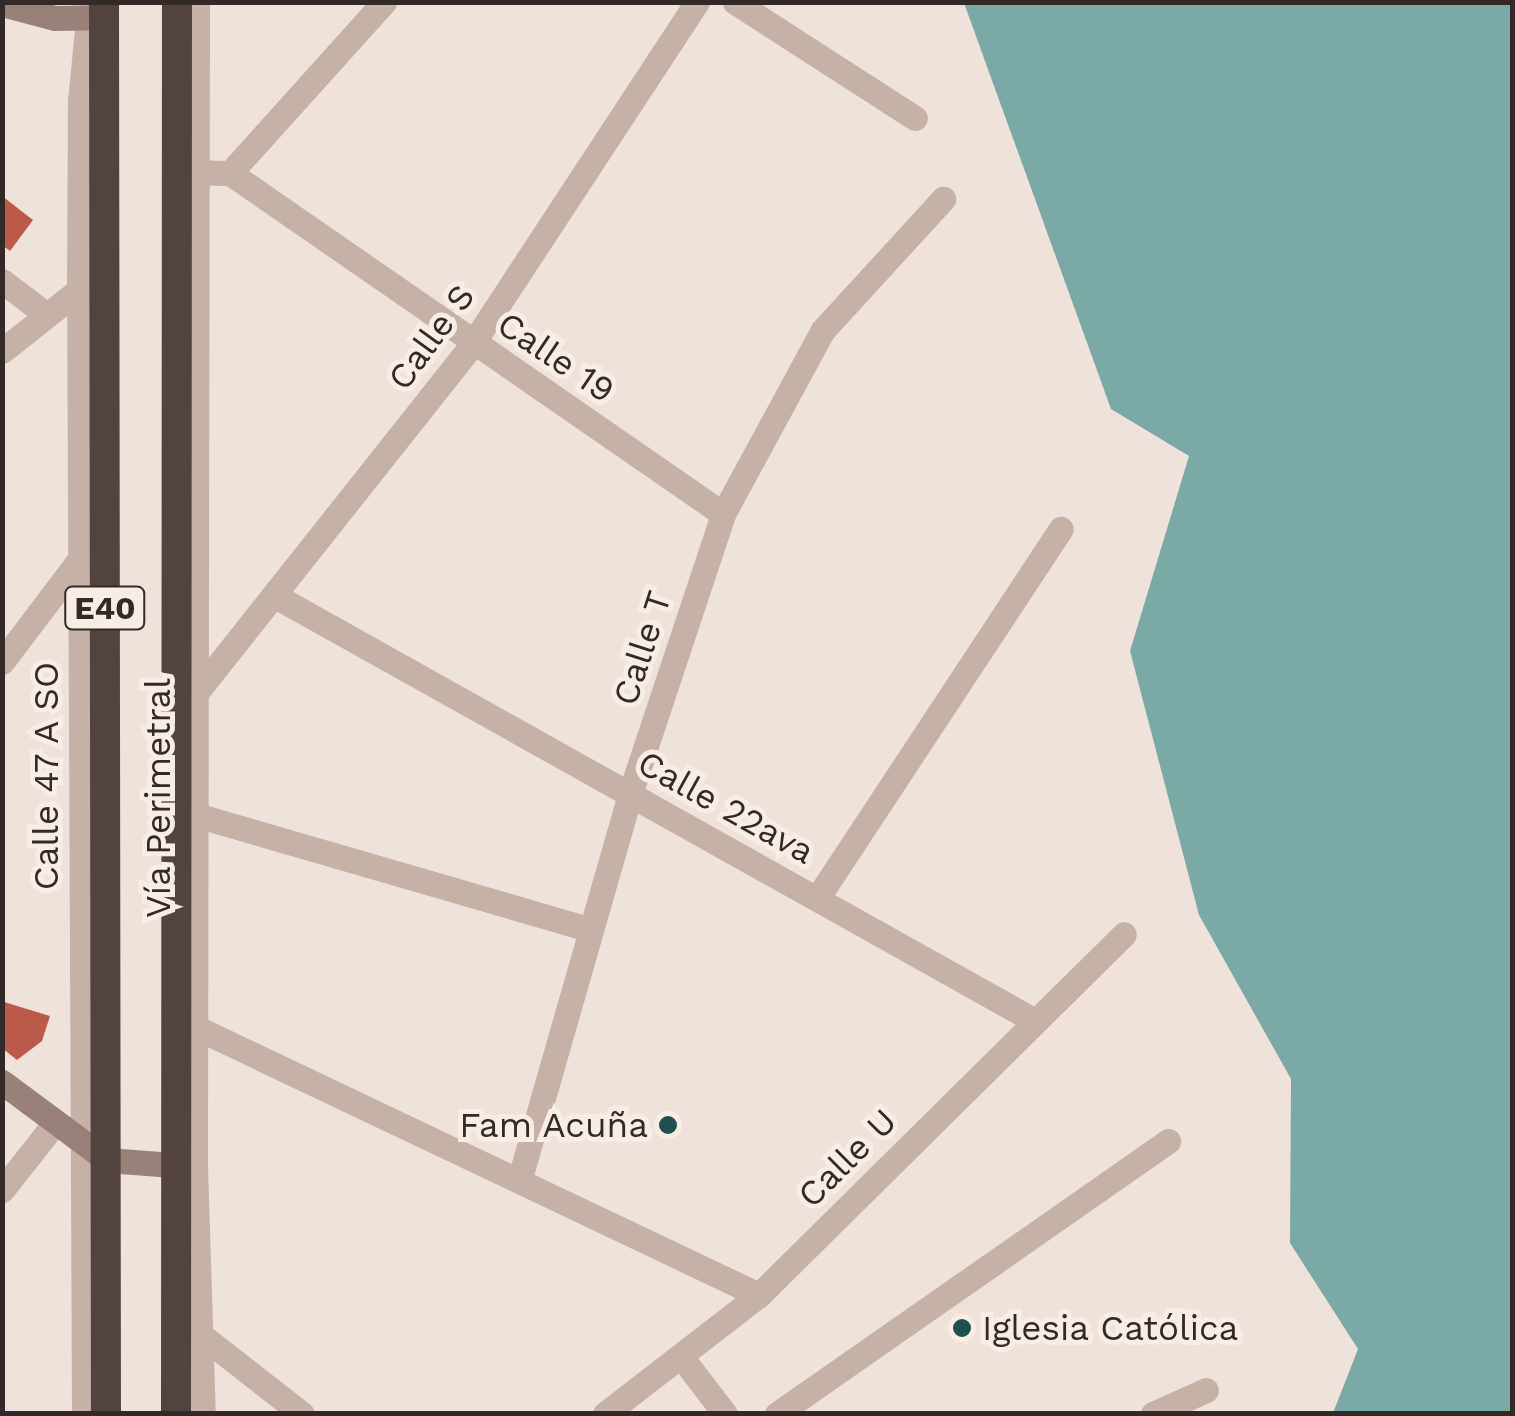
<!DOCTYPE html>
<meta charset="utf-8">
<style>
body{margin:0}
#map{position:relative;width:1515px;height:1416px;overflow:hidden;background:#efe2da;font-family:"Work Sans",sans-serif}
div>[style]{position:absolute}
.water>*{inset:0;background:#7ba9a6}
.building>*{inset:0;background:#bb5a4b}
.street>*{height:25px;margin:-12.5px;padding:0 12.5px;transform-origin:12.5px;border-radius:12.5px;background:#c6b1a7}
.secondary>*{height:25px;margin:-12.5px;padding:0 12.5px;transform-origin:12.5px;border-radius:12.5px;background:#998179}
.highway>*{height:30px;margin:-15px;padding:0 15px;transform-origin:15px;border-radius:15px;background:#53433f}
.dots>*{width:28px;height:28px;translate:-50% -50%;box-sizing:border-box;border:5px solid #f7ede5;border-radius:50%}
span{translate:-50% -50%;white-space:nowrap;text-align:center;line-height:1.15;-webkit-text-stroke:10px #f7ede5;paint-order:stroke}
.shield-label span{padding:2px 8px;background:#f7ede5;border:2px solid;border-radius:8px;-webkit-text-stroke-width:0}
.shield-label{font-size:32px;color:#332927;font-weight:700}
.street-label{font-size:35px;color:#332927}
.poi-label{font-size:35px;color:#332927}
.right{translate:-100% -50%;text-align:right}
.left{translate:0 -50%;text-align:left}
.frame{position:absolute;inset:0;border:5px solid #332927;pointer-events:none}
</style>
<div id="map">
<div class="water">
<div style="clip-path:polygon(964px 3px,1512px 3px,1512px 1413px,1333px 1413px,1358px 1349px,1290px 1243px,1291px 1079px,1199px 915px,1130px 651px,1189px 456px,1111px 409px)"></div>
</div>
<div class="building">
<div style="clip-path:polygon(2px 196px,33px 220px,10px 251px,2px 245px)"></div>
<div style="clip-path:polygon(4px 1002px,50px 1016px,42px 1041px,17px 1060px,2px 1048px)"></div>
</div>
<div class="street">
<div style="left:197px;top:2px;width:1164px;rotate:90.1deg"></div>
<div style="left:195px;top:1166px;width:248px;rotate:88.2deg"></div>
<div style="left:735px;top:2px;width:214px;rotate:32.8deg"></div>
<div style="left:197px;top:172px;width:33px;rotate:2deg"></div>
<div style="left:230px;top:173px;width:599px;rotate:34.67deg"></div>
<div style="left:230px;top:173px;width:230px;rotate:-48deg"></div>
<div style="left:2px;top:281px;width:56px;rotate:37.1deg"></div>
<div style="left:2px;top:351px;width:98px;rotate:-38.4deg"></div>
<div style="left:277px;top:597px;width:869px;rotate:29.22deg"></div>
<div style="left:2px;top:662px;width:129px;rotate:-52.9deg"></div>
<div style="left:196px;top:693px;width:446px;rotate:-51.6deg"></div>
<div style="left:473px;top:343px;width:408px;rotate:-56.7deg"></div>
<div style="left:196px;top:815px;width:411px;rotate:16.2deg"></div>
<div style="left:818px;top:897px;width:441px;rotate:-56.6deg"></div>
<div style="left:195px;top:1027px;width:624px;rotate:25.42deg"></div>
<div style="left:520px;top:1178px;width:399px;rotate:-74deg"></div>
<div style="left:630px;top:794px;width:295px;rotate:-71.6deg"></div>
<div style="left:723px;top:514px;width:209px;rotate:-61.5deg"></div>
<div style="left:823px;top:330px;width:178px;rotate:-47.5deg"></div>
<div style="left:2px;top:1190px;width:85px;rotate:-51.7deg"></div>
<div style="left:201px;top:1335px;width:128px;rotate:38deg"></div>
<div style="left:683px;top:1359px;width:69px;rotate:52.6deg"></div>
<div style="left:84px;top:1414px;width:1124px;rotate:-90.25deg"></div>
<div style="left:79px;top:290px;width:189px;rotate:-89.7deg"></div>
<div style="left:80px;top:101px;width:82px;rotate:-84.4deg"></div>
<div style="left:605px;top:1414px;width:195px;rotate:-37.7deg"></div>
<div style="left:759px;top:1295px;width:513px;rotate:-44.68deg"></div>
<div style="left:777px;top:1414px;width:477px;rotate:-34.9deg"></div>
<div style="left:1153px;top:1414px;width:58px;rotate:-24.4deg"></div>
</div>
<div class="secondary">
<div style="left:2px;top:4px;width:55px;rotate:14.8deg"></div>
<div style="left:55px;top:18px;width:49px;rotate:-1.2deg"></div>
<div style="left:2px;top:1082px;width:131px;rotate:36.6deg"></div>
<div style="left:107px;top:1160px;width:66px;rotate:4.3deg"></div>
</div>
<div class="highway">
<div style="left:104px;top:2px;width:1412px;rotate:89.92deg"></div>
<div style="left:176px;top:1414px;width:1412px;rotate:-89.96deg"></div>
</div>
<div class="dots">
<div style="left:668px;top:1125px;background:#20504e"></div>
<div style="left:962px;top:1328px;background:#20504e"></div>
</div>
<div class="shield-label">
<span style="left:105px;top:608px">E40</span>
</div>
<div class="street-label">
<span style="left:431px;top:337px;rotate:-54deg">Calle S</span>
<span style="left:556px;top:357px;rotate:34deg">Calle 19</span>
<span style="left:642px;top:648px;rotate:-72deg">Calle T</span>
<span style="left:46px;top:776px;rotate:-90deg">Calle 47 A SO</span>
<span style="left:158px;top:798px;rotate:-90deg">Vía Perimetral</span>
<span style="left:726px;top:807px;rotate:29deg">Calle 22ava</span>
<span style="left:847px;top:1158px;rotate:-45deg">Calle U</span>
</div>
<div class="poi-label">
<span class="right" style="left:648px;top:1125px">Fam Acuña</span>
<span class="left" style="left:982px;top:1328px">Iglesia Católica</span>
</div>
<div class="frame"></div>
</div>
